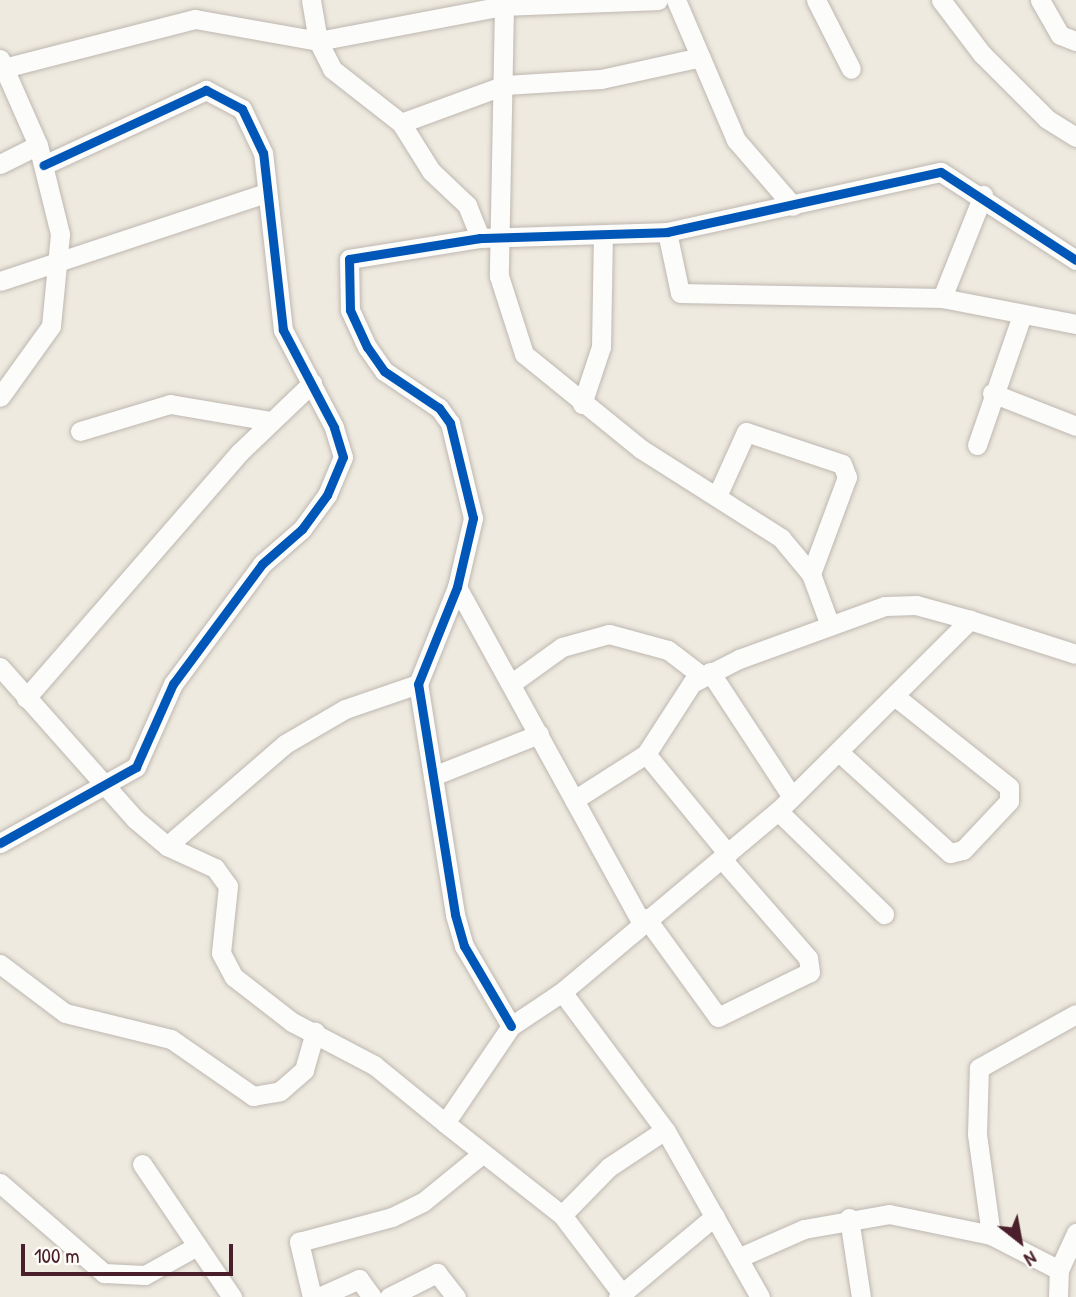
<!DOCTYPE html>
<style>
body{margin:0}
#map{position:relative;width:1076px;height:1297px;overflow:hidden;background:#eeeadf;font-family:"Patrick Hand",sans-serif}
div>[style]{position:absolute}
.roads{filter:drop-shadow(0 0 2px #beb7b1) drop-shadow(0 0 2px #beb7b1)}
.minor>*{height:19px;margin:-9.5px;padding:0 9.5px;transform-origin:9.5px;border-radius:9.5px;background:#fcfcfa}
.cycleway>*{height:9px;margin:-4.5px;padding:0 4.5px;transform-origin:4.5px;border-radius:4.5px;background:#0057b8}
span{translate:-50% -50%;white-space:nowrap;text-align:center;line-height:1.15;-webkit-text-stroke:7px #fdfcf7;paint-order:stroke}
.north{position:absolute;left:985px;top:1206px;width:70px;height:70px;-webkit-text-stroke:5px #fdfcf7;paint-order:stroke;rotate:149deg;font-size:19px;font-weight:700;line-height:28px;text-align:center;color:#4a1f2b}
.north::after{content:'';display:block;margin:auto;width:24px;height:32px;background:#4a1f2b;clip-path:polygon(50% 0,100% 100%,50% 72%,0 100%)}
.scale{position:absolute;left:21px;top:1244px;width:212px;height:32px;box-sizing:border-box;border:4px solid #4a1f2b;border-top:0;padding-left:9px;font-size:21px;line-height:24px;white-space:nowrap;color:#4a1f2b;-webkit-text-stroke:5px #fdfcf7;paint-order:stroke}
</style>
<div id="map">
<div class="roads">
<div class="minor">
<div style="left:311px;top:0;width:42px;rotate:80.3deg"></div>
<div style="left:318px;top:41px;width:31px;rotate:63deg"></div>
<div style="left:332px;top:69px;width:88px;rotate:38deg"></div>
<div style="left:401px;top:123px;width:111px;rotate:-20.1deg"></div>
<div style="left:505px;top:85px;width:96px;rotate:-3.6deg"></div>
<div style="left:601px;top:79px;width:102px;rotate:-12.4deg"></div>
<div style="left:676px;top:0;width:152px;rotate:66.8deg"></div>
<div style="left:736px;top:140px;width:87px;rotate:49.2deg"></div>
<div style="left:816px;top:0;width:77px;rotate:63.1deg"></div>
<div style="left:941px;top:0;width:68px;rotate:52.8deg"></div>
<div style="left:982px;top:54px;width:92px;rotate:45deg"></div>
<div style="left:1047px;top:119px;width:34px;rotate:32deg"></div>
<div style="left:1040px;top:0;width:40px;rotate:60.3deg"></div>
<div style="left:1060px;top:35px;width:17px;rotate:21deg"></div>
<div style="left:504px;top:6px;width:270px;rotate:91.1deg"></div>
<div style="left:499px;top:276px;width:82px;rotate:72.2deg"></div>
<div style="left:524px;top:354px;width:151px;rotate:39.1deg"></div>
<div style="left:641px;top:449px;width:166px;rotate:32.4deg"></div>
<div style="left:781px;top:538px;width:47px;rotate:50.2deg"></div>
<div style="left:811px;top:574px;width:52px;rotate:69.8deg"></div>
<div style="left:0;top:59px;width:94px;rotate:66.2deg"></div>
<div style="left:38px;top:145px;width:92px;rotate:76.1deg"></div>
<div style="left:60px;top:234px;width:92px;rotate:95.6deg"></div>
<div style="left:51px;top:326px;width:87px;rotate:125.7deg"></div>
<div style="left:0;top:69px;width:201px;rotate:-14.4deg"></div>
<div style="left:195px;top:19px;width:125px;rotate:10.1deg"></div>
<div style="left:318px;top:41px;width:189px;rotate:-10.7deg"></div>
<div style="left:504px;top:6px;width:154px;rotate:-2.2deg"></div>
<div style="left:401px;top:123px;width:57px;rotate:58deg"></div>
<div style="left:431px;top:171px;width:50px;rotate:43.4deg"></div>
<div style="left:467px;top:205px;width:35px;rotate:68deg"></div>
<div style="left:0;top:164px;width:42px;rotate:-26.6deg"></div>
<div style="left:667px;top:232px;width:62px;rotate:78deg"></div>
<div style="left:680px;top:293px;width:262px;rotate:1.1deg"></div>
<div style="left:942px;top:298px;width:136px;rotate:11deg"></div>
<div style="left:0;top:281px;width:280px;rotate:-18.3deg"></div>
<div style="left:942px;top:298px;width:111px;rotate:-68.3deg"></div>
<div style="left:992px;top:393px;width:90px;rotate:21.4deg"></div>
<div style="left:582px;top:404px;width:60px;rotate:-71.6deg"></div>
<div style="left:601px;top:347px;width:110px;rotate:-89deg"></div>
<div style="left:80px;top:431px;width:94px;rotate:-16.7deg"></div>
<div style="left:170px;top:404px;width:101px;rotate:9.6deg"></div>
<div style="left:977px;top:445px;width:134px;rotate:-70.9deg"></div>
<div style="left:717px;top:496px;width:70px;rotate:-65.6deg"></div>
<div style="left:746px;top:432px;width:101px;rotate:18.4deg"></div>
<div style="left:842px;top:464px;width:14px;rotate:69deg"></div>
<div style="left:847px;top:477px;width:103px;rotate:110.4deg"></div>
<div style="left:457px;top:587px;width:382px;rotate:61.2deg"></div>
<div style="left:0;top:667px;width:203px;rotate:48.4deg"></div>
<div style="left:135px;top:819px;width:42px;rotate:40.2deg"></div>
<div style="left:167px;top:846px;width:53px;rotate:24.6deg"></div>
<div style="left:215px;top:868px;width:22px;rotate:54deg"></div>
<div style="left:228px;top:886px;width:67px;rotate:96deg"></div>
<div style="left:221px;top:953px;width:27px;rotate:62deg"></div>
<div style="left:234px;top:977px;width:73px;rotate:37.8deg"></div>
<div style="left:292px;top:1022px;width:93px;rotate:27.7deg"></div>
<div style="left:374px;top:1065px;width:92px;rotate:39.2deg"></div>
<div style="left:710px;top:672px;width:149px;rotate:56.7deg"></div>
<div style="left:512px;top:683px;width:62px;rotate:-35.8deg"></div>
<div style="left:562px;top:647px;width:49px;rotate:-15.5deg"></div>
<div style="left:609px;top:634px;width:61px;rotate:15.2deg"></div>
<div style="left:668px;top:650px;width:43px;rotate:37.4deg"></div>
<div style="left:26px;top:698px;width:326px;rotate:-49deg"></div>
<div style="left:240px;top:452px;width:100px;rotate:-43.8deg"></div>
<div style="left:840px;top:753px;width:149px;rotate:42.3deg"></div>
<div style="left:950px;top:853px;width:13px;rotate:-13deg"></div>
<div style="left:963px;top:850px;width:67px;rotate:-46.8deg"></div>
<div style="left:1009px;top:801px;width:14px;rotate:-90deg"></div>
<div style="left:1009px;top:787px;width:143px;rotate:-141.5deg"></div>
<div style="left:646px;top:754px;width:129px;rotate:50.6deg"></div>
<div style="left:433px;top:776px;width:114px;rotate:-21.6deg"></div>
<div style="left:574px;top:800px;width:85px;rotate:-32.6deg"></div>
<div style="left:646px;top:754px;width:85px;rotate:-57.1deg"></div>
<div style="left:692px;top:683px;width:53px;rotate:-27.1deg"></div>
<div style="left:739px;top:659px;width:155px;rotate:-20deg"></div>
<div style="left:885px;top:606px;width:31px;rotate:-2deg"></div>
<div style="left:916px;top:605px;width:56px;rotate:15.5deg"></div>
<div style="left:778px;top:811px;width:148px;rotate:44.2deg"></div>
<div style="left:0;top:843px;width:156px;rotate:-29.2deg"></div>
<div style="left:136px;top:767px;width:91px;rotate:-66deg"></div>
<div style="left:173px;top:684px;width:149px;rotate:-53.4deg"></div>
<div style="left:262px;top:564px;width:53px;rotate:-41.2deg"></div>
<div style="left:302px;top:529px;width:42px;rotate:-53.7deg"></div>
<div style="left:327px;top:495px;width:41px;rotate:-67.2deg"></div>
<div style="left:343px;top:457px;width:31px;rotate:-107deg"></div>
<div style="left:334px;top:427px;width:110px;rotate:-117.7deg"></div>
<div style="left:283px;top:330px;width:178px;rotate:-96.4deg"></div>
<div style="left:263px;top:153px;width:49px;rotate:-115.5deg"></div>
<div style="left:242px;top:109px;width:41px;rotate:-152.2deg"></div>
<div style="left:206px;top:90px;width:179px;rotate:155.2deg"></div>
<div style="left:167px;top:846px;width:156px;rotate:-40.8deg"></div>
<div style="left:285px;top:744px;width:69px;rotate:-30.3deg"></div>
<div style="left:345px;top:709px;width:77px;rotate:-18.9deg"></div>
<div style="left:646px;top:918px;width:122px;rotate:54deg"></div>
<div style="left:718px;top:1017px;width:102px;rotate:-26.1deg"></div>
<div style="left:810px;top:972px;width:14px;rotate:-98deg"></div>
<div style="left:808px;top:958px;width:131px;rotate:-131deg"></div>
<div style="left:0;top:964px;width:81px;rotate:37deg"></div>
<div style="left:65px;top:1013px;width:109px;rotate:13.8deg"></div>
<div style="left:171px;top:1039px;width:100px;rotate:34.8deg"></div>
<div style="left:253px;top:1096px;width:27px;rotate:-10deg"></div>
<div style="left:280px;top:1091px;width:32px;rotate:-41deg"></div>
<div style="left:304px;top:1070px;width:40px;rotate:-74deg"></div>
<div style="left:562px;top:992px;width:61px;rotate:146.3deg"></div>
<div style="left:511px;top:1026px;width:117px;rotate:124.2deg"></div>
<div style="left:445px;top:1123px;width:149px;rotate:38.2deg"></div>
<div style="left:562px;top:1215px;width:99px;rotate:52.8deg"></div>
<div style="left:511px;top:1026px;width:93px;rotate:-120.4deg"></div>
<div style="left:464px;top:946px;width:33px;rotate:-106deg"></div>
<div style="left:455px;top:914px;width:233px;rotate:-99.1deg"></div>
<div style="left:418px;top:684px;width:105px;rotate:-68.1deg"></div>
<div style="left:457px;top:587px;width:71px;rotate:-76.9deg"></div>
<div style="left:473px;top:518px;width:98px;rotate:-103.6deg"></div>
<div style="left:450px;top:423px;width:19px;rotate:-126deg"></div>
<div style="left:439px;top:408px;width:66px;rotate:-146.1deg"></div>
<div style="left:384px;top:371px;width:29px;rotate:-125deg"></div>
<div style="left:367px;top:347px;width:41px;rotate:-114.7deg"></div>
<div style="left:350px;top:310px;width:51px;rotate:-91.1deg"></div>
<div style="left:349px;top:259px;width:133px;rotate:-9.1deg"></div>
<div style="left:480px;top:238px;width:187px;rotate:-1.8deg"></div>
<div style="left:667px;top:232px;width:280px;rotate:-12.4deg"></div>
<div style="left:941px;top:172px;width:161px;rotate:33.1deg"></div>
<div style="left:142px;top:1164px;width:161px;rotate:55.9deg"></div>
<div style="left:0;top:1183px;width:138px;rotate:40.9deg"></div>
<div style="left:104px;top:1273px;width:41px;rotate:2.8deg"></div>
<div style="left:145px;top:1275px;width:57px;rotate:-29.2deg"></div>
<div style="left:562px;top:1215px;width:67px;rotate:-45.6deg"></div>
<div style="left:609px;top:1167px;width:67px;rotate:-33.5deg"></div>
<div style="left:849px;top:1218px;width:80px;rotate:81.4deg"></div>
<div style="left:991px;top:1235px;width:102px;rotate:-97.9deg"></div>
<div style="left:977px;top:1134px;width:66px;rotate:-88.3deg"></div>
<div style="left:979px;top:1068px;width:111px;rotate:-29.1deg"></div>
<div style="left:738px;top:1258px;width:72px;rotate:-23.7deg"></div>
<div style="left:804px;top:1229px;width:86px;rotate:-10deg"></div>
<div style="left:889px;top:1214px;width:104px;rotate:11.6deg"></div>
<div style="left:991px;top:1235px;width:76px;rotate:27.2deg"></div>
<div style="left:312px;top:1297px;width:57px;rotate:-103.3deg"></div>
<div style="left:299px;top:1242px;width:96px;rotate:-15deg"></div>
<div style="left:392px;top:1217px;width:34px;rotate:-26deg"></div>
<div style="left:423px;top:1202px;width:77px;rotate:-39.2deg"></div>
<div style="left:319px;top:1297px;width:44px;rotate:-24.2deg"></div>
<div style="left:359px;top:1279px;width:22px;rotate:54deg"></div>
<div style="left:389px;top:1297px;width:54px;rotate:-26.6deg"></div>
<div style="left:437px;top:1273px;width:31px;rotate:52deg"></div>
<div style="left:618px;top:1297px;width:126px;rotate:-39.9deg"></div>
<div style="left:760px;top:1297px;width:192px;rotate:-119.6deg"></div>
<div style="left:665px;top:1130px;width:172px;rotate:-126.7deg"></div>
<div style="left:562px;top:992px;width:282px;rotate:-40deg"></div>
<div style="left:778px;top:811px;width:271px;rotate:-44.9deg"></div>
<div style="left:970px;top:620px;width:111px;rotate:17.8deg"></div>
<div style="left:1058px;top:1297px;width:27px;rotate:-88deg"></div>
<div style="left:1059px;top:1270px;width:41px;rotate:-65.3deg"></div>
</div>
</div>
<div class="cycleway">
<div style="left:0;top:843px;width:156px;rotate:-29.2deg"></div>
<div style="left:136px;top:767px;width:91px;rotate:-66deg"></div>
<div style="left:173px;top:684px;width:149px;rotate:-53.4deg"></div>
<div style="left:262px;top:564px;width:53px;rotate:-41.2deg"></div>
<div style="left:302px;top:529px;width:42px;rotate:-53.7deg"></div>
<div style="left:327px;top:495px;width:41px;rotate:-67.2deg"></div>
<div style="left:343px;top:457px;width:31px;rotate:-107deg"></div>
<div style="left:334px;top:427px;width:110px;rotate:-117.7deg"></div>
<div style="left:283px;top:330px;width:178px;rotate:-96.4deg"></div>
<div style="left:263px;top:153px;width:49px;rotate:-115.5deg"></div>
<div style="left:242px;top:109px;width:41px;rotate:-152.2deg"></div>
<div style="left:206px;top:90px;width:179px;rotate:155.2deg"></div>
<div style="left:511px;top:1026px;width:93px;rotate:-120.4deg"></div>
<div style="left:464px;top:946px;width:33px;rotate:-106deg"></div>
<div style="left:455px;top:914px;width:233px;rotate:-99.1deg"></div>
<div style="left:418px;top:684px;width:105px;rotate:-68.1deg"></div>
<div style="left:457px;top:587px;width:71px;rotate:-76.9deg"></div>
<div style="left:473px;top:518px;width:98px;rotate:-103.6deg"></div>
<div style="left:450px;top:423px;width:19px;rotate:-126deg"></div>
<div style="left:439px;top:408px;width:66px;rotate:-146.1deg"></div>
<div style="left:384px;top:371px;width:29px;rotate:-125deg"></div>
<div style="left:367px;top:347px;width:41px;rotate:-114.7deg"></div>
<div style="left:350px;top:310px;width:51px;rotate:-91.1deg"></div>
<div style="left:349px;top:259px;width:133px;rotate:-9.1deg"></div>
<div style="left:480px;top:238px;width:187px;rotate:-1.8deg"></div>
<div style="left:667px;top:232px;width:280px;rotate:-12.4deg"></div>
<div style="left:941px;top:172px;width:161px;rotate:33.1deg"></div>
</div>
<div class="north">N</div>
<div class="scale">100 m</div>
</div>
